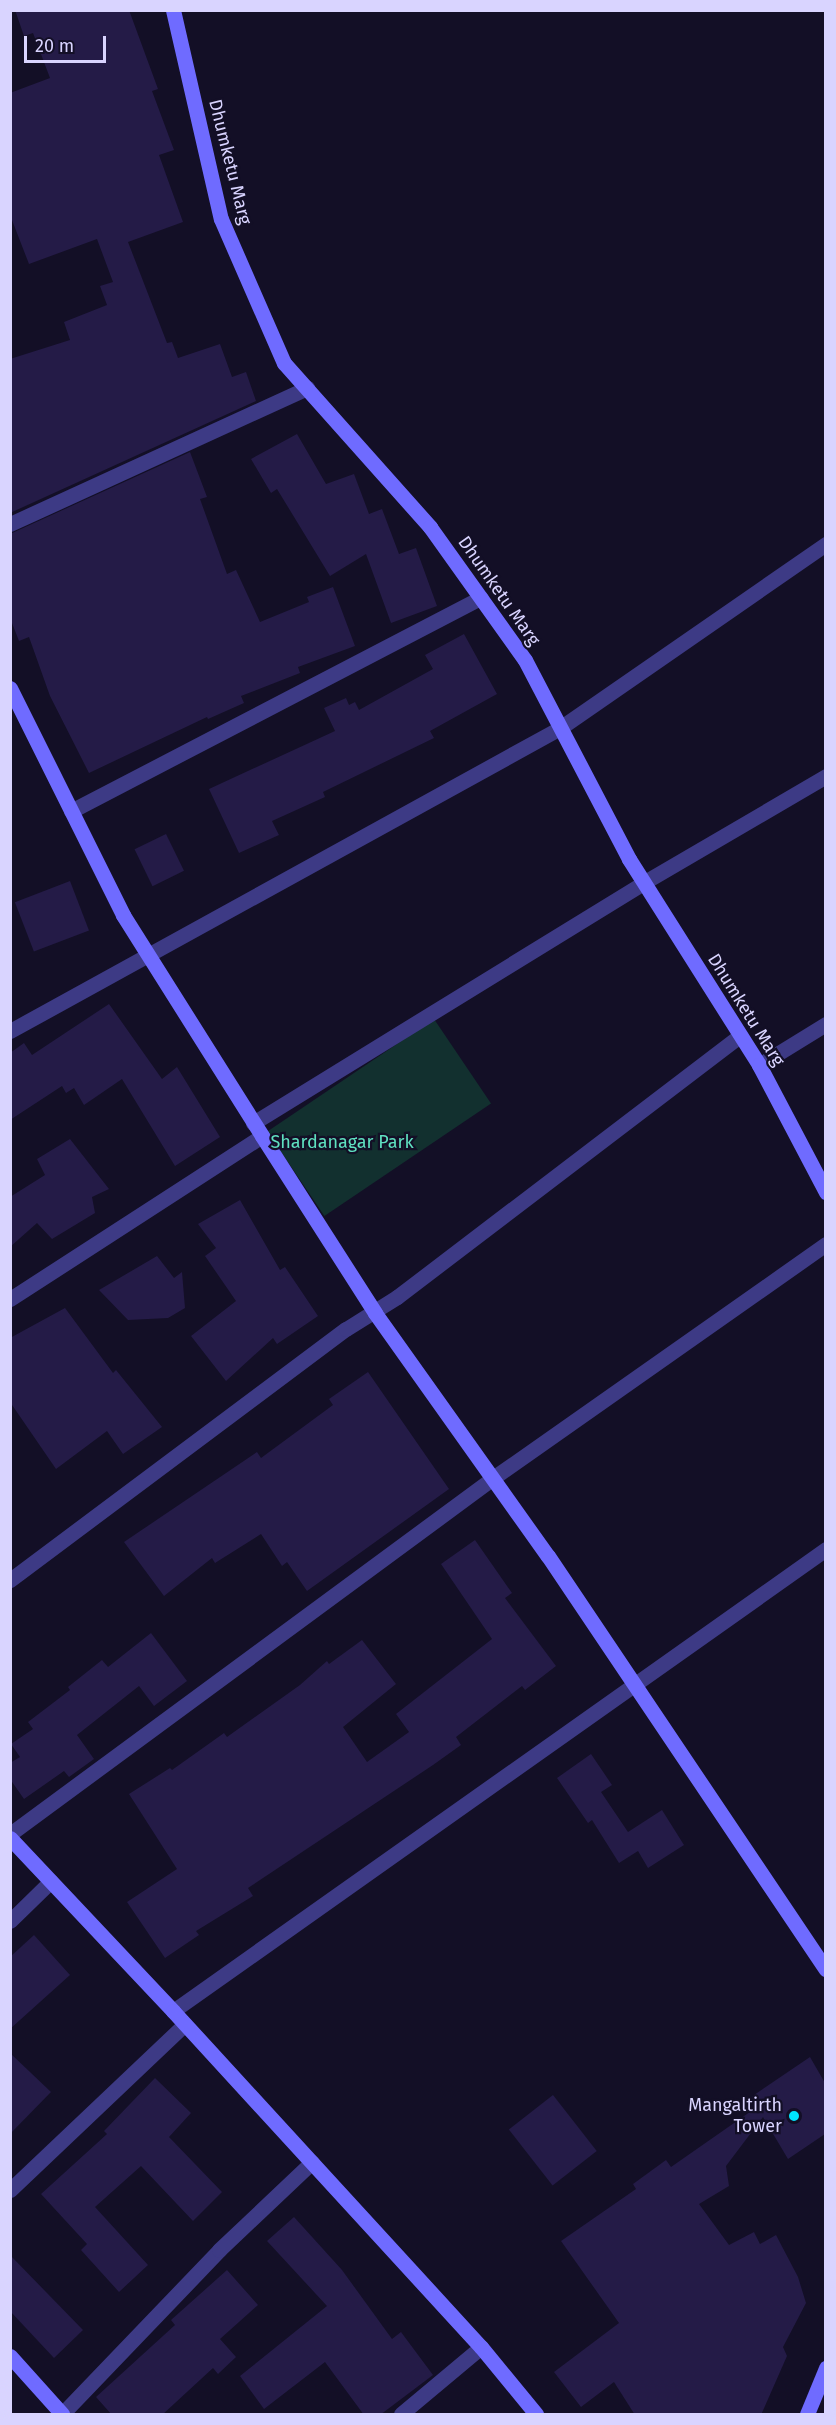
<!DOCTYPE html>
<style>
body{margin:0}
#map{position:relative;width:836px;height:2425px;overflow:hidden;background:#130f26;font-family:"Fira Sans",sans-serif}
div>[style]{position:absolute}
.green>*{inset:0;background:#12302f;transform-origin:0 0}
.building>*{inset:0;background:#241b47;transform-origin:0 0}
.street>*{height:15px;margin:-7.5px;padding:0 7.5px;transform-origin:7.5px;border-radius:7.5px;background:#3d3a85}
.secondary>*{height:15px;margin:-7.5px;padding:0 7.5px;transform-origin:7.5px;border-radius:7.5px;background:#6f6bff}
.dots>*{width:16px;height:16px;translate:-50% -50%;box-sizing:border-box;border:3px solid #130f26;border-radius:50%}
span{translate:-50% -50%;white-space:nowrap;text-align:center;line-height:1.15;-webkit-text-stroke:4.5px #130f26;paint-order:stroke}
.street-label{font-size:18px;color:#d9d4ff}
.park-label{font-size:18px;color:#5fe0c0}
.poi-label{font-size:18px;color:#d9d4ff}
.right{translate:-100% -50%;text-align:right}
.frame{position:absolute;inset:0;border:12px solid #d9d4ff;pointer-events:none}
.scale{position:absolute;left:24px;top:36px;width:82px;height:27px;box-sizing:border-box;border:3px solid #d9d4ff;border-top:0;padding-left:8px;font-size:18px;line-height:21px;white-space:nowrap;color:#d9d4ff;-webkit-text-stroke:4px #130f26;paint-order:stroke}
</style>
<div id="map">
<div class="green">
<div style="left:434px;top:1019px;width:102px;height:201px;rotate:56deg"></div>
</div>
<div class="building">
<div style="clip-path:polygon(15px 10px,129px 10px,158px 89px,152px 91px,174px 150px,159px 155px,183px 222px,128px 242px,167px 343px,172px 342px,178px 358px,220px 344px,232px 377px,246px 372px,256px 401px,10px 513px,10px 359px,70px 340px,64px 322px,107px 305px,100px 286px,113px 282px,97px 239px,29px 264px,10px 215px,10px 93px,50px 78px,33px 33px,24px 36px)"></div>
<div style="clip-path:polygon(297px 434px,326px 484px,354px 474px,369px 514px,382px 509px,399px 554px,416px 548px,437px 606px,391px 623px,366px 554px,330px 576px,277px 489px,271px 493px,251px 459px)"></div>
<div style="clip-path:polygon(190px 452px,207px 497px,200px 499px,227px 574px,236px 570px,260px 622px,309px 602px,307px 597px,333px 587px,355px 646px,298px 667px,300px 673px,241px 696px,244px 703px,208px 719px,207px 717px,89px 773px,50px 696px,29px 637px,19px 641px,10px 618px,10px 534px)"></div>
<div style="clip-path:polygon(464px 634px,497px 694px,430px 731px,434px 738px,323px 792px,325px 797px,272px 821px,279px 835px,239px 853px,209px 789px,335px 731px,324px 708px,346px 698px,349px 705px,355px 702px,359px 710px,433px 669px,425px 655px)"></div>
<div style="left:166px;top:834px;width:41px;height:35px;rotate:64deg"></div>
<div style="left:70px;top:881px;width:53px;height:59px;rotate:69deg"></div>
<div style="clip-path:polygon(109px 1004px,162px 1079px,177px 1067px,220px 1137px,175px 1166px,122px 1079px,84px 1105px,74px 1088px,66px 1093px,62px 1086px,10px 1120px,10px 1053px,24px 1043px,32px 1055px)"></div>
<div style="clip-path:polygon(70px 1139px,109px 1189px,92px 1197px,95px 1213px,52px 1239px,37px 1223px,10px 1247px,10px 1197px,45px 1175px,37px 1159px)"></div>
<div style="clip-path:polygon(240px 1200px,280px 1270px,285px 1267px,318px 1316px,277px 1344px,273px 1338px,226px 1381px,191px 1336px,236px 1301px,205px 1256px,216px 1248px,198px 1224px)"></div>
<div style="clip-path:polygon(157px 1256px,174px 1278px,182px 1272px,185px 1308px,168px 1318px,128px 1320px,99px 1290px)"></div>
<div style="clip-path:polygon(65px 1308px,113px 1373px,116px 1370px,162px 1427px,123px 1454px,107px 1431px,56px 1469px,10px 1402px,10px 1338px)"></div>
<div style="clip-path:polygon(368px 1372px,449px 1489px,307px 1591px,287px 1562px,282px 1566px,261px 1534px,215px 1563px,212px 1558px,164px 1596px,124px 1542px,257px 1452px,261px 1458px,333px 1405px,329px 1399px)"></div>
<div style="clip-path:polygon(475px 1540px,512px 1593px,505px 1598px,556px 1666px,525px 1690px,522px 1686px,456px 1737px,461px 1745px,433px 1765px,248px 1888px,253px 1896px,196px 1931px,199px 1935px,165px 1958px,127px 1902px,177px 1869px,129px 1794px,170px 1768px,172px 1770px,224px 1733px,227px 1737px,300px 1685px,327px 1661px,329px 1664px,362px 1640px,396px 1684px,343px 1727px,367px 1762px,409px 1732px,396px 1714px,492px 1639px,441px 1564px)"></div>
<div style="clip-path:polygon(151px 1633px,187px 1681px,154px 1706px,139px 1686px,77px 1735px,94px 1759px,69px 1777px,64px 1771px,24px 1799px,10px 1779px,10px 1763px,20px 1757px,11px 1744px,33px 1729px,28px 1722px,70px 1690px,68px 1687px,102px 1660px,108px 1667px)"></div>
<div style="clip-path:polygon(591px 1754px,612px 1785px,601px 1792px,628px 1832px,662px 1810px,684px 1845px,648px 1868px,638px 1851px,619px 1863px,592px 1820px,588px 1823px,557px 1778px)"></div>
<div style="clip-path:polygon(34px 1935px,70px 1975px,10px 2029px,10px 1957px)"></div>
<div style="clip-path:polygon(10px 2053px,51px 2092px,10px 2134px)"></div>
<div style="clip-path:polygon(810px 2057px,825px 2083px,825px 2134px,788px 2159px,763px 2117px,726px 2166px,729px 2186px,699px 2204px,729px 2245px,754px 2232px,760px 2244px,776px 2235px,798px 2277px,806px 2303px,783px 2347px,787px 2356px,761px 2415px,635px 2415px,614px 2382px,581px 2407px,554px 2372px,619px 2323px,561px 2241px,636px 2189px,633px 2184px,666px 2160px,671px 2167px,757px 2107px,751px 2097px)"></div>
<div style="clip-path:polygon(155px 2078px,191px 2113px,169px 2137px,222px 2192px,193px 2221px,141px 2166px,95px 2207px,148px 2265px,119px 2292px,81px 2250px,87px 2244px,41px 2194px,107px 2134px,104px 2131px)"></div>
<div style="left:553px;top:2095px;width:71px;height:56px;rotate:52deg"></div>
<div style="clip-path:polygon(294px 2217px,342px 2270px,392px 2339px,401px 2332px,433px 2375px,380px 2415px,364px 2415px,325px 2362px,264px 2409px,240px 2376px,327px 2306px,267px 2241px)"></div>
<div style="clip-path:polygon(10px 2255px,83px 2330px,54px 2358px,10px 2311px)"></div>
<div style="clip-path:polygon(227px 2270px,258px 2305px,220px 2339px,236px 2357px,218px 2374px,213px 2368px,162px 2415px,112px 2415px,96px 2397px,175px 2325px,171px 2320px)"></div>
</div>
<div class="street">
<div style="left:10px;top:524px;width:327px;rotate:-24.6deg"></div>
<div style="left:71px;top:811px;width:462px;rotate:-27.5deg"></div>
<div style="left:10px;top:1031px;width:628px;rotate:-28.85deg"></div>
<div style="left:560px;top:728px;width:323px;rotate:-34.7deg"></div>
<div style="left:759px;top:1065px;width:79px;rotate:-31.5deg"></div>
<div style="left:253px;top:1123px;width:458px;rotate:-31.6deg"></div>
<div style="left:643px;top:883px;width:212px;rotate:-30.3deg"></div>
<div style="left:10px;top:1299px;width:300px;rotate:-32.9deg"></div>
<div style="left:10px;top:1580px;width:419px;rotate:-36.8deg"></div>
<div style="left:346px;top:1329px;width:60px;rotate:-32.1deg"></div>
<div style="left:397px;top:1297px;width:431px;rotate:-37.3deg"></div>
<div style="left:10px;top:1834px;width:600px;rotate:-36.39deg"></div>
<div style="left:493px;top:1478px;width:407px;rotate:-35.1deg"></div>
<div style="left:10px;top:1921px;width:57px;rotate:-44.3deg"></div>
<div style="left:173px;top:2011px;width:800px;rotate:-35.28deg"></div>
<div style="left:10px;top:2190px;width:241px;rotate:-43.5deg"></div>
<div style="left:62px;top:2414px;width:227px;rotate:-46.2deg"></div>
<div style="left:219px;top:2250px;width:128px;rotate:-43.4deg"></div>
<div style="left:401px;top:2414px;width:104px;rotate:-39.9deg"></div>
</div>
<div class="secondary">
<div style="left:173px;top:10px;width:214px;rotate:77.1deg"></div>
<div style="left:221px;top:219px;width:157px;rotate:66.4deg"></div>
<div style="left:284px;top:363px;width:220px;rotate:48.3deg"></div>
<div style="left:430px;top:527px;width:163px;rotate:54.5deg"></div>
<div style="left:525px;top:660px;width:225px;rotate:62.4deg"></div>
<div style="left:629px;top:859px;width:244px;rotate:57.7deg"></div>
<div style="left:759px;top:1065px;width:144px;rotate:62.2deg"></div>
<div style="left:10px;top:688px;width:254px;rotate:63.5deg"></div>
<div style="left:123px;top:915px;width:261px;rotate:57.8deg"></div>
<div style="left:262px;top:1136px;width:210px;rotate:57.4deg"></div>
<div style="left:375px;top:1313px;width:298px;rotate:54.6deg"></div>
<div style="left:548px;top:1556px;width:498px;rotate:56.1deg"></div>
<div style="left:10px;top:1838px;width:238px;rotate:46.7deg"></div>
<div style="left:173px;top:2011px;width:456px;rotate:47.5deg"></div>
<div style="left:481px;top:2347px;width:87px;rotate:50.6deg"></div>
<div style="left:10px;top:2356px;width:78px;rotate:48.1deg"></div>
<div style="left:807px;top:2414px;width:50px;rotate:-67.6deg"></div>
</div>
<div class="dots">
<div style="left:794px;top:2116px;background:#00e5ff"></div>
</div>
<div class="street-label">
<span style="left:230px;top:162px;rotate:76deg">Dhumketu Marg</span>
<span style="left:499px;top:591px;rotate:55deg">Dhumketu Marg</span>
<span style="left:746px;top:1010px;rotate:58deg">Dhumketu Marg</span>
</div>
<div class="park-label">
<span style="left:342px;top:1142px">Shardanagar Park</span>
</div>
<div class="poi-label">
<span class="right" style="left:782px;top:2116px">Mangaltirth<br>Tower</span>
</div>
<div class="frame"></div>
<div class="scale">20 m</div>
</div>
